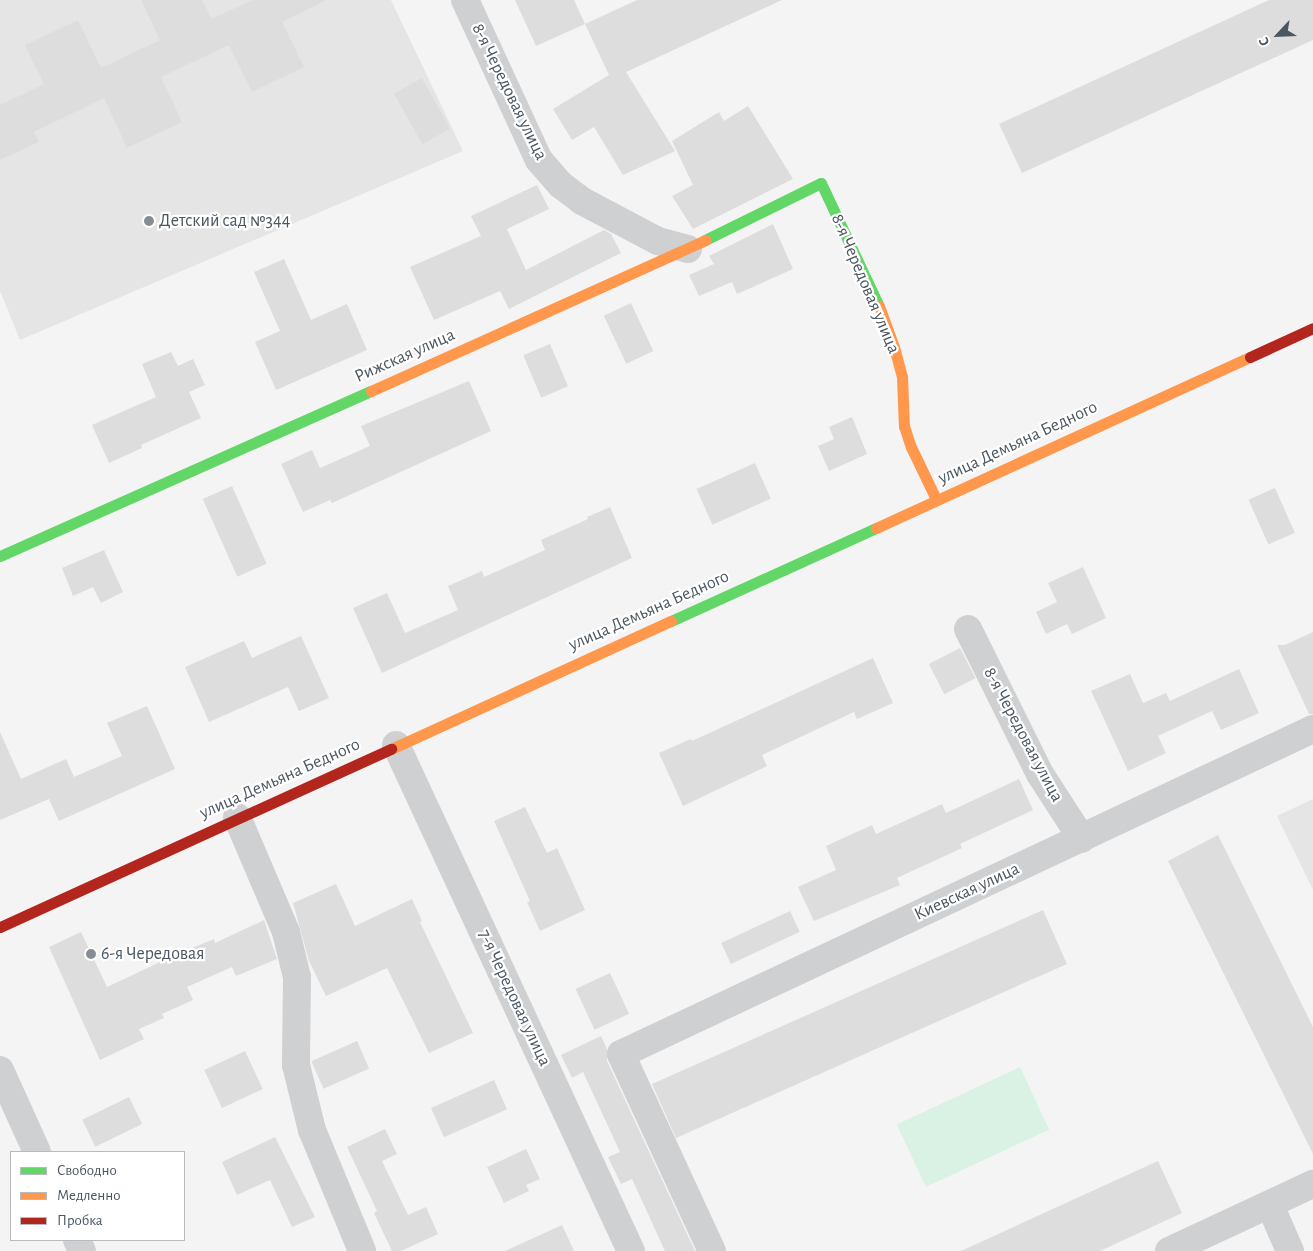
<!DOCTYPE html>
<meta charset="utf-8">
<style>
body{margin:0}
#map{position:relative;width:1313px;height:1251px;overflow:hidden;background:#f4f4f4;font-family:"Alegreya Sans",sans-serif}
div>[style]{position:absolute}
.education>*{inset:0;background:#e6e5e6}
.green>*{inset:0;background:#d9f2e3;transform-origin:0 0}
.building>*{inset:0;background:#ddddde;transform-origin:0 0}
.street>*{height:28px;margin:-14px;padding:0 14px;transform-origin:14px;border-radius:14px;background:#ced0d2}
.fast>*{height:11px;margin:-5.5px;padding:0 5.5px;transform-origin:5.5px;border-radius:5.5px;background:#63d668}
.slow>*{height:11px;margin:-5.5px;padding:0 5.5px;transform-origin:5.5px;border-radius:5.5px;background:#ff974d}
.jam>*{height:11px;margin:-5.5px;padding:0 5.5px;transform-origin:5.5px;border-radius:5.5px;background:#b3261e}
.dots>*{width:14px;height:14px;translate:-50% -50%;box-sizing:border-box;border:2px solid #fff;border-radius:50%}
span{translate:-50% -50%;white-space:nowrap;text-align:center;line-height:1.15;-webkit-text-stroke:4.5px #fff;paint-order:stroke}
.street-label{font-size:18px;color:#4a5661}
.poi-label{font-size:18px;color:#4a5661}
.left{translate:0 -50%;text-align:left}
.legend{position:absolute;left:10px;top:1151px;width:175px;height:90px;box-sizing:border-box;background:#fff;border:1px solid #b7bbc0;margin:0;padding:6px 9px;list-style:none;font-size:15px;color:#4a5661}
.legend li{display:flex;align-items:center;gap:10px;height:25px}
.legend b{width:25px;border:1px solid #b7bbc0}
.north{position:absolute;left:1253px;top:10px;width:50px;height:50px;-webkit-text-stroke:4px #fff;paint-order:stroke;rotate:245deg;font-size:14px;font-weight:700;line-height:20px;text-align:center;color:#4a5661}
.north::after{content:'';display:block;margin:auto;width:18px;height:22px;background:#4a5661;clip-path:polygon(50% 0,100% 100%,50% 72%,0 100%)}
</style>
<div id="map">
<div class="education">
<div style="clip-path:polygon(0 0,391px 0,463px 151px,20px 340px,0 291px)"></div>
<div style="clip-path:polygon(1313px 799px,1313px 890px,1277px 816px)"></div>
</div>
<div class="green">
<div style="left:1020px;top:1067px;width:69px;height:136px;rotate:65deg"></div>
</div>
<div class="building">
<div style="clip-path:polygon(141px 0,202px 0,212px 19px,252px 0,327px 0,282px 22px,304px 67px,252px 92px,229px 45px,161px 77px,182px 122px,127px 148px,104px 98px,34px 132px,39px 142px,0 160px,0 105px,44px 84px,25px 45px,78px 20px,101px 68px,160px 40px)"></div>
<div style="clip-path:polygon(515px 0,574px 0,585px 24px,536px 46px)"></div>
<div style="clip-path:polygon(637px 0,782px 0,626px 72px,675px 151px,623px 175px,594px 127px,572px 140px,553px 109px,609px 75px,585px 24px)"></div>
<div style="clip-path:polygon(1269px 0,1313px 0,1313px 40px,1022px 173px,999px 124px)"></div>
<div style="left:422px;top:78px;width:58px;height:32px;rotate:61deg"></div>
<div style="clip-path:polygon(748px 106px,793px 179px,693px 229px,672px 196px,693px 185px,672px 141px,719px 112px,724px 121px)"></div>
<div style="clip-path:polygon(537px 185px,549px 209px,507px 229px,526px 270px,604px 230px,611px 234px,621px 253px,509px 309px,500px 291px,434px 320px,410px 267px,481px 236px,471px 216px)"></div>
<div style="clip-path:polygon(773px 224px,793px 269px,737px 294px,732px 282px,699px 296px,689px 275px,714px 264px,709px 256px)"></div>
<div style="clip-path:polygon(284px 259px,311px 320px,347px 304px,367px 350px,276px 390px,255px 342px,280px 331px,254px 272px)"></div>
<div style="left:631px;top:303px;width:53px;height:30px;rotate:65deg"></div>
<div style="left:550px;top:344px;width:46px;height:29px;rotate:67deg"></div>
<div style="clip-path:polygon(171px 352px,178px 366px,193px 359px,205px 385px,189px 392px,201px 418px,141px 445px,142px 448px,109px 463px,92px 425px,156px 397px,142px 364px)"></div>
<div style="clip-path:polygon(469px 381px,491px 431px,332px 503px,330px 500px,303px 512px,281px 464px,312px 450px,320px 468px,370px 446px,361px 426px)"></div>
<div style="clip-path:polygon(852px 417px,867px 454px,829px 471px,818px 446px,834px 439px,829px 427px)"></div>
<div style="left:755px;top:463px;width:39px;height:64px;rotate:66deg"></div>
<div style="left:232px;top:486px;width:85px;height:32px;rotate:66deg"></div>
<div style="left:1275px;top:488px;width:49px;height:29px;rotate:66deg"></div>
<div style="clip-path:polygon(610px 507px,632px 558px,382px 673px,353px 608px,387px 593px,405px 633px,458px 610px,448px 586px,482px 571px,484px 577px,545px 550px,541px 540px,588px 519px,587px 517px)"></div>
<div style="clip-path:polygon(104px 550px,123px 592px,101px 603px,93px 587px,73px 596px,62px 568px)"></div>
<div style="clip-path:polygon(1083px 567px,1106px 618px,1072px 634px,1067px 624px,1046px 634px,1036px 612px,1057px 602px,1048px 583px)"></div>
<div style="clip-path:polygon(1313px 632px,1313px 714px,1309px 714px,1277px 645px,1285px 645px)"></div>
<div style="clip-path:polygon(301px 636px,329px 698px,299px 711px,288px 687px,209px 722px,185px 667px,244px 641px,252px 658px)"></div>
<div style="left:960px;top:648px;width:34px;height:35px;rotate:63deg"></div>
<div style="clip-path:polygon(873px 658px,893px 703px,857px 719px,854px 712px,762px 755px,767px 766px,683px 806px,659px 753px,691px 739px,692px 741px)"></div>
<div style="clip-path:polygon(1239px 669px,1259px 713px,1221px 730px,1212px 711px,1158px 736px,1166px 753px,1128px 771px,1091px 691px,1130px 674px,1143px 703px,1166px 693px,1170px 701px)"></div>
<div style="clip-path:polygon(147px 706px,175px 769px,59px 821px,49px 799px,0 820px,0 732px,21px 779px,66px 759px,74px 777px,122px 756px,107px 723px)"></div>
<div style="clip-path:polygon(1019px 779px,1033px 810px,960px 844px,962px 848px,897px 878px,900px 885px,814px 921px,798px 887px,836px 870px,826px 846px,872px 825px,876px 834px,942px 804px,946px 813px)"></div>
<div style="clip-path:polygon(525px 807px,547px 853px,557px 848px,585px 910px,540px 931px,527px 902px,530px 901px,494px 821px)"></div>
<div style="clip-path:polygon(1218px 835px,1313px 1027px,1313px 1154px,1168px 861px)"></div>
<div style="clip-path:polygon(336px 884px,355px 926px,412px 899px,422px 921px,420px 922px,473px 1033px,429px 1053px,387px 968px,326px 996px,309px 961px,293px 903px)"></div>
<div style="left:1043px;top:910px;width:59px;height:428px;rotate:66deg"></div>
<div style="left:790px;top:911px;width:23px;height:76px;rotate:65deg"></div>
<div style="clip-path:polygon(264px 920px,277px 959px,236px 976px,232px 967px,187px 987px,193px 1000px,162px 1014px,164px 1018px,139px 1029px,144px 1039px,100px 1060px,49px 947px,81px 932px,107px 987px,173px 956px,214px 939px,215px 943px)"></div>
<div style="left:610px;top:973px;width:45px;height:38px;rotate:65deg"></div>
<div style="clip-path:polygon(601px 1036px,607px 1049px,607px 1061px,695px 1251px,665px 1251px,632px 1179px,621px 1184px,608px 1157px,620px 1152px,583px 1072px,572px 1078px,561px 1055px)"></div>
<div style="left:357px;top:1041px;width:30px;height:50px;rotate:66deg"></div>
<div style="left:245px;top:1051px;width:42px;height:45px;rotate:65deg"></div>
<div style="left:494px;top:1080px;width:32px;height:69px;rotate:66deg"></div>
<div style="left:129px;top:1097px;width:30px;height:52px;rotate:64deg"></div>
<div style="clip-path:polygon(385px 1129px,397px 1154px,382px 1161px,408px 1215px,426px 1207px,438px 1234px,401px 1251px,392px 1251px,374px 1213px,377px 1211px,347px 1147px)"></div>
<div style="clip-path:polygon(275px 1137px,315px 1217px,292px 1227px,270px 1180px,237px 1195px,222px 1162px)"></div>
<div style="clip-path:polygon(526px 1149px,540px 1179px,526px 1185px,529px 1191px,504px 1203px,487px 1167px)"></div>
<div style="clip-path:polygon(1158px 1161px,1182px 1213px,1100px 1251px,961px 1251px)"></div>
<div style="clip-path:polygon(562px 1225px,574px 1251px,505px 1251px)"></div>
</div>
<div class="street">
<div style="left:465px;top:0;width:176px;rotate:65.2deg"></div>
<div style="left:539px;top:160px;width:33px;rotate:49deg"></div>
<div style="left:561px;top:185px;width:26px;rotate:37deg"></div>
<div style="left:582px;top:201px;width:86px;rotate:27.8deg"></div>
<div style="left:658px;top:241px;width:31px;rotate:15deg"></div>
<div style="left:968px;top:629px;width:162px;rotate:63.6deg"></div>
<div style="left:1040px;top:774px;width:77px;rotate:57.1deg"></div>
<div style="left:396px;top:745px;width:558px;rotate:65.09deg"></div>
<div style="left:237px;top:817px;width:125px;rotate:66.9deg"></div>
<div style="left:286px;top:932px;width:46px;rotate:76.3deg"></div>
<div style="left:297px;top:977px;width:88px;rotate:90.7deg"></div>
<div style="left:296px;top:1065px;width:67px;rotate:76.2deg"></div>
<div style="left:312px;top:1130px;width:131px;rotate:67.5deg"></div>
<div style="left:0;top:1070px;width:90px;rotate:65.7deg"></div>
<div style="left:1270px;top:1205px;width:50px;rotate:66.5deg"></div>
<div style="left:77px;top:1240px;width:12px;rotate:66deg"></div>
<div style="left:712px;top:1251px;width:217px;rotate:-114.8deg"></div>
<div style="left:621px;top:1054px;width:765px;rotate:-25.16deg"></div>
<div style="left:1169px;top:1251px;width:159px;rotate:-25deg"></div>
</div>
<div class="fast">
<div style="left:705px;top:240px;width:129px;rotate:-26.2deg"></div>
<div style="left:821px;top:183px;width:136px;rotate:64.8deg"></div>
<div style="left:0;top:556px;width:406px;rotate:-24deg"></div>
<div style="left:671px;top:621px;width:225px;rotate:-24.4deg"></div>
</div>
<div class="slow">
<div style="left:879px;top:306px;width:44px;rotate:69.9deg"></div>
<div style="left:894px;top:347px;width:31px;rotate:75deg"></div>
<div style="left:902px;top:377px;width:49px;rotate:87.7deg"></div>
<div style="left:904px;top:426px;width:22px;rotate:72deg"></div>
<div style="left:911px;top:447px;width:58px;rotate:64.3deg"></div>
<div style="left:371px;top:391px;width:367px;rotate:-24.3deg"></div>
<div style="left:876px;top:528px;width:411px;rotate:-24.6deg"></div>
<div style="left:391px;top:749px;width:308px;rotate:-24.6deg"></div>
</div>
<div class="jam">
<div style="left:1250px;top:357px;width:69px;rotate:-24.7deg"></div>
<div style="left:0;top:927px;width:430px;rotate:-24.5deg"></div>
</div>
<div class="dots">
<div style="left:149px;top:221px;background:#868d94"></div>
<div style="left:91px;top:954px;background:#868d94"></div>
</div>
<div class="street-label">
<span style="left:509px;top:92px;rotate:64deg">8-я Чередовая улица</span>
<span style="left:865px;top:284px;rotate:67deg">8-я Чередовая улица</span>
<span style="left:405px;top:356px;rotate:-24deg">Рижская улица</span>
<span style="left:1018px;top:443px;rotate:-25deg">улица Демьяна Бедного</span>
<span style="left:649px;top:611px;rotate:-24deg">улица Демьяна Бедного</span>
<span style="left:1023px;top:735px;rotate:62deg">8-я Чередовая улица</span>
<span style="left:280px;top:779px;rotate:-24deg">улица Демьяна Бедного</span>
<span style="left:967px;top:892px;rotate:-25deg">Киевская улица</span>
<span style="left:514px;top:998px;rotate:65deg">7-я Чередовая улица</span>
</div>
<div class="poi-label">
<span class="left" style="left:159px;top:221px">Детский сад №344</span>
<span class="left" style="left:101px;top:954px">6-я Чередовая</span>
</div>
<ul class="legend">
<li><b style="height:6px;background:#63d668"></b>Свободно</li>
<li><b style="height:6px;background:#ff974d"></b>Медленно</li>
<li><b style="height:6px;background:#b3261e"></b>Пробка</li>
</ul>
<div class="north">С</div>
</div>
